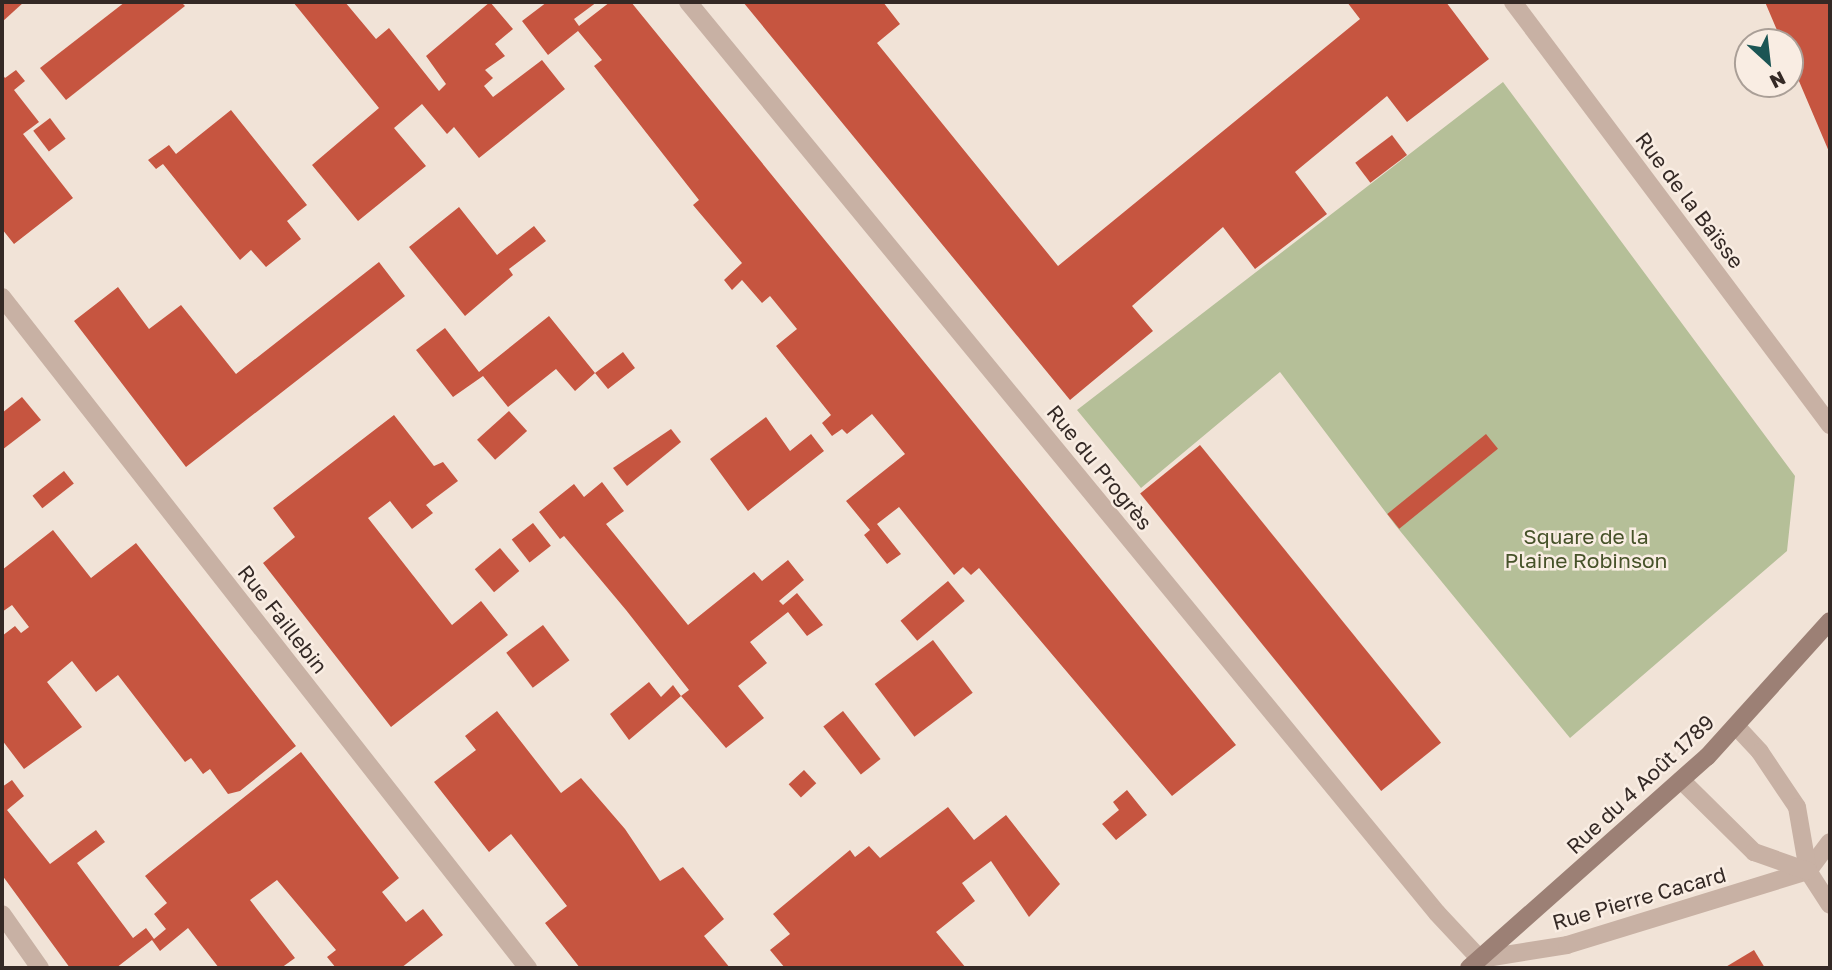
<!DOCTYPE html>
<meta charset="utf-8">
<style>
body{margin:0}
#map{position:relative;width:1832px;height:970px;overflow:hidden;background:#f1e3d7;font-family:"Golos Text",sans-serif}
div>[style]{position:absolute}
.green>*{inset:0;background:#b5bf98}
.building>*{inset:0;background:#c65540;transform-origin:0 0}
.street>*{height:18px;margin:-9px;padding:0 9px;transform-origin:9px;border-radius:9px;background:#c8b1a4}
.secondary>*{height:18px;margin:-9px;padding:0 9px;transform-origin:9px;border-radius:9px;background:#9c8075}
span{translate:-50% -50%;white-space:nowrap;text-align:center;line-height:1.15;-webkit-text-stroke:5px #f9ede3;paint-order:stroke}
.street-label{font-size:21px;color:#342925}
.park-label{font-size:21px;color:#465229}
.frame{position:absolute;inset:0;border:4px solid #342925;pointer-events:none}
.north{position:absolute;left:1734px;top:28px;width:70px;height:70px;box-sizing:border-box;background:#f9ede3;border:2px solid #aa9f97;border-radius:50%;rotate:153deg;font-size:19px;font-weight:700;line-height:28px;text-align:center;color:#342925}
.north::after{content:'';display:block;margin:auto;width:24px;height:32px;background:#1b5554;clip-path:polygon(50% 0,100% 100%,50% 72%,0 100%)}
</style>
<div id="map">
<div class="green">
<div style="clip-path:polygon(1503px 82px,1795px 476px,1787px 551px,1570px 738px,1396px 526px,1280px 372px,1141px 488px,1077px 410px)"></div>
</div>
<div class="building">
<div style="clip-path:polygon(2px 2px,24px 2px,2px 22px)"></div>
<div style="clip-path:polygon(125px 2px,181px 2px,185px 6px,66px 100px,40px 68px)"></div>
<div style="clip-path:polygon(293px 2px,345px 2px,376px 39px,389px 28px,439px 91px,446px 84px,426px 56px,490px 2px,513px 29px,495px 44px,505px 56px,485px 70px,493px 78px,484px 86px,493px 97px,542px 60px,565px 89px,479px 158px,454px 127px,447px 134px,422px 104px,394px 128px,426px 166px,358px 221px,312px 165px,379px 108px)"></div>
<div style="clip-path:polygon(547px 2px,597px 2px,574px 19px,579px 26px,610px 2px,631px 2px,1236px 745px,1172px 796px,979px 568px,971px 575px,963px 567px,954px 575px,899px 507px,877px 524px,901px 554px,887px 564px,864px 535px,870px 530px,846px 501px,905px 454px,872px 414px,847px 434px,842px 429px,832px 436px,822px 423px,831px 415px,776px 346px,797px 329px,770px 296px,762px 303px,742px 280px,732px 290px,724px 280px,742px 263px,693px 205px,699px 200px,594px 66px,602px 60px,578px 31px,548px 55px,522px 21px)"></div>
<div style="clip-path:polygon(743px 2px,883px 2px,900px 24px,877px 43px,1058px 266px,1360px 19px,1347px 2px,1446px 2px,1489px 59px,1407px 122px,1387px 96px,1295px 172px,1327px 214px,1255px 269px,1223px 227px,1132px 306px,1153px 331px,1070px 400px)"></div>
<div style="clip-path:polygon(1765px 2px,1830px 2px,1830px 154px,1790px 60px,1790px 42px,1782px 42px)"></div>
<div style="clip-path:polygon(16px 70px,25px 81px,14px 90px,39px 122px,23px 134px,73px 198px,14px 244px,2px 229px,2px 74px,5px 78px)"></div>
<div style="clip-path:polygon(231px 110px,307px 205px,287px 221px,301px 239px,266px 267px,251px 250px,240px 260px,163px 164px,156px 169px,148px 160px,169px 145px,176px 154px)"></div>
<div style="left:50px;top:118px;width:26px;height:21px;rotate:53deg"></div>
<div style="left:1392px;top:135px;width:25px;height:46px;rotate:53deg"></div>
<div style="clip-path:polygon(459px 207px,497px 255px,534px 226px,546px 241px,509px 269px,513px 275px,465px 316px,409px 247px)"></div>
<div style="clip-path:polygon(379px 262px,405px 296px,186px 467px,74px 321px,118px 287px,149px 329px,181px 305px,236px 374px)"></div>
<div style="clip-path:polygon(549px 316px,595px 373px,623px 352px,635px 368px,608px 389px,595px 373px,575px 391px,556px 369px,508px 407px,483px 376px,453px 397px,416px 350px,445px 328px,479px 372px)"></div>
<div style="clip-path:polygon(22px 397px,41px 420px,2px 450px,2px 413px)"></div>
<div style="left:509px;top:411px;width:27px;height:43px;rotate:48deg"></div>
<div style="clip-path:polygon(394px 415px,434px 466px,443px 462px,458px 481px,426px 505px,433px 513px,412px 529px,390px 501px,368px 518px,452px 625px,481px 601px,508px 635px,391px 727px,263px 563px,295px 537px,273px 508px)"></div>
<div style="clip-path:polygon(766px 417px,790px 451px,811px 434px,824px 451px,748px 511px,710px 459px)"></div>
<div style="clip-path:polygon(671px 429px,681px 442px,627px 486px,613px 468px)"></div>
<div style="left:1486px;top:434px;width:19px;height:127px;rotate:51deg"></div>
<div style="left:1200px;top:445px;width:383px;height:77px;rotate:51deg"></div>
<div style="left:64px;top:471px;width:16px;height:40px;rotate:52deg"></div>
<div style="clip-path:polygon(602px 482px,624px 511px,606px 524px,688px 625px,754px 572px,762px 581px,788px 560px,804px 580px,779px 601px,783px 605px,797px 593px,823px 625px,807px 636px,788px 612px,750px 642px,767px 663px,738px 686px,764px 718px,726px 748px,681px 696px,689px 690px,626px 610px,564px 536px,560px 539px,539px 512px,574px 484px,584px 497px)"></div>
<div style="left:533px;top:523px;width:29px;height:27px;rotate:52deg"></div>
<div style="clip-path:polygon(53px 530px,91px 578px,136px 543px,296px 746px,240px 791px,228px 794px,210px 769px,203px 774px,191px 758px,185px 762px,118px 675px,96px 692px,72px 661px,47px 682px,82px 727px,24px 769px,2px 740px,2px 636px,15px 626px,21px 633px,29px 627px,12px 605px,2px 612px,2px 570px)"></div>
<div style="left:500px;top:548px;width:30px;height:33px;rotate:50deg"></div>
<div style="left:948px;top:581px;width:26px;height:62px;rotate:50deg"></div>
<div style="left:543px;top:625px;width:44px;height:46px;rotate:53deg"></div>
<div style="left:933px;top:640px;width:66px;height:73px;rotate:53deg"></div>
<div style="clip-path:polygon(649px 682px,661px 697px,673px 685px,681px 696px,629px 740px,610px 714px)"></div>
<div style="clip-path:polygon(497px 711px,561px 793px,581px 778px,625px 829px,660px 881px,683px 867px,724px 919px,704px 936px,730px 968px,580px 968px,545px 923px,567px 906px,511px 834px,489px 852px,434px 782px,476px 750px,465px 736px)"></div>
<div style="left:843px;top:711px;width:61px;height:25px;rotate:52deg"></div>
<div style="clip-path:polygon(301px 752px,399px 878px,382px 892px,406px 922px,423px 909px,443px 935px,401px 968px,336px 968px,327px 957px,336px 950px,277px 880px,250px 900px,295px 958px,281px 968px,219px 968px,188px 928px,160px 951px,152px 940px,116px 968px,70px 968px,2px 875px,2px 787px,12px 780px,24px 796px,7px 810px,50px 864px,96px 830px,105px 842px,77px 863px,133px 938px,146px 928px,154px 939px,166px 929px,154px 914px,167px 903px,145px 876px)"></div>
<div style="left:804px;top:770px;width:18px;height:21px;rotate:47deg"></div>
<div style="clip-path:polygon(1127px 790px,1147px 815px,1116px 840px,1102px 824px,1119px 810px,1113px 802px)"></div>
<div style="clip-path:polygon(948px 807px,974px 840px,1006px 815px,1060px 884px,1029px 917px,991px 861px,962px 883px,975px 901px,936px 932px,966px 968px,785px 968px,770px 950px,790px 934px,773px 914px,850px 850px,855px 857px,869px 846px,880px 858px)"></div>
<div style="clip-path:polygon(1754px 950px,1765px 968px,1724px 968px)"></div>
</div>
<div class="street">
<div style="left:688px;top:2px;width:1179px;rotate:50.57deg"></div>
<div style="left:1437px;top:913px;width:63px;rotate:46.9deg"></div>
<div style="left:1480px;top:959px;width:88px;rotate:-9.1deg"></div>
<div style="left:1567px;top:945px;width:252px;rotate:-17.1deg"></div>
<div style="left:1808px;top:871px;width:36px;rotate:-53deg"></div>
<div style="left:1513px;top:2px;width:529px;rotate:53.15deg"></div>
<div style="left:2px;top:297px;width:853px;rotate:51.91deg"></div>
<div style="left:1736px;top:726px;width:35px;rotate:47deg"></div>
<div style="left:1760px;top:752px;width:66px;rotate:56.1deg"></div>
<div style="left:1797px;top:807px;width:65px;rotate:80.2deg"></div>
<div style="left:1808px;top:871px;width:40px;rotate:57.1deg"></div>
<div style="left:1681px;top:780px;width:103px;rotate:44.6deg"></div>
<div style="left:1754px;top:852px;width:57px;rotate:19.4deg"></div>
<div style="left:2px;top:914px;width:66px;rotate:54.9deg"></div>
</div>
<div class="secondary">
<div style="left:1469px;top:968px;width:318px;rotate:-41.6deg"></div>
<div style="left:1707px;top:757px;width:183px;rotate:-47.9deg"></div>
</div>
<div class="street-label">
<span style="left:1690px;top:200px;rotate:53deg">Rue de la Baïsse</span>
<span style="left:1100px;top:467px;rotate:51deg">Rue du Progrès</span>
<span style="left:283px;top:619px;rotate:52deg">Rue Faillebin</span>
<span style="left:1640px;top:784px;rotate:-43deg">Rue du 4 Août 1789</span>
<span style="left:1639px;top:898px;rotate:-16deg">Rue Pierre Cacard</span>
</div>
<div class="park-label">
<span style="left:1586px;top:548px">Square de la<br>Plaine Robinson</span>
</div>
<div class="frame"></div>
<div class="north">N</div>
</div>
